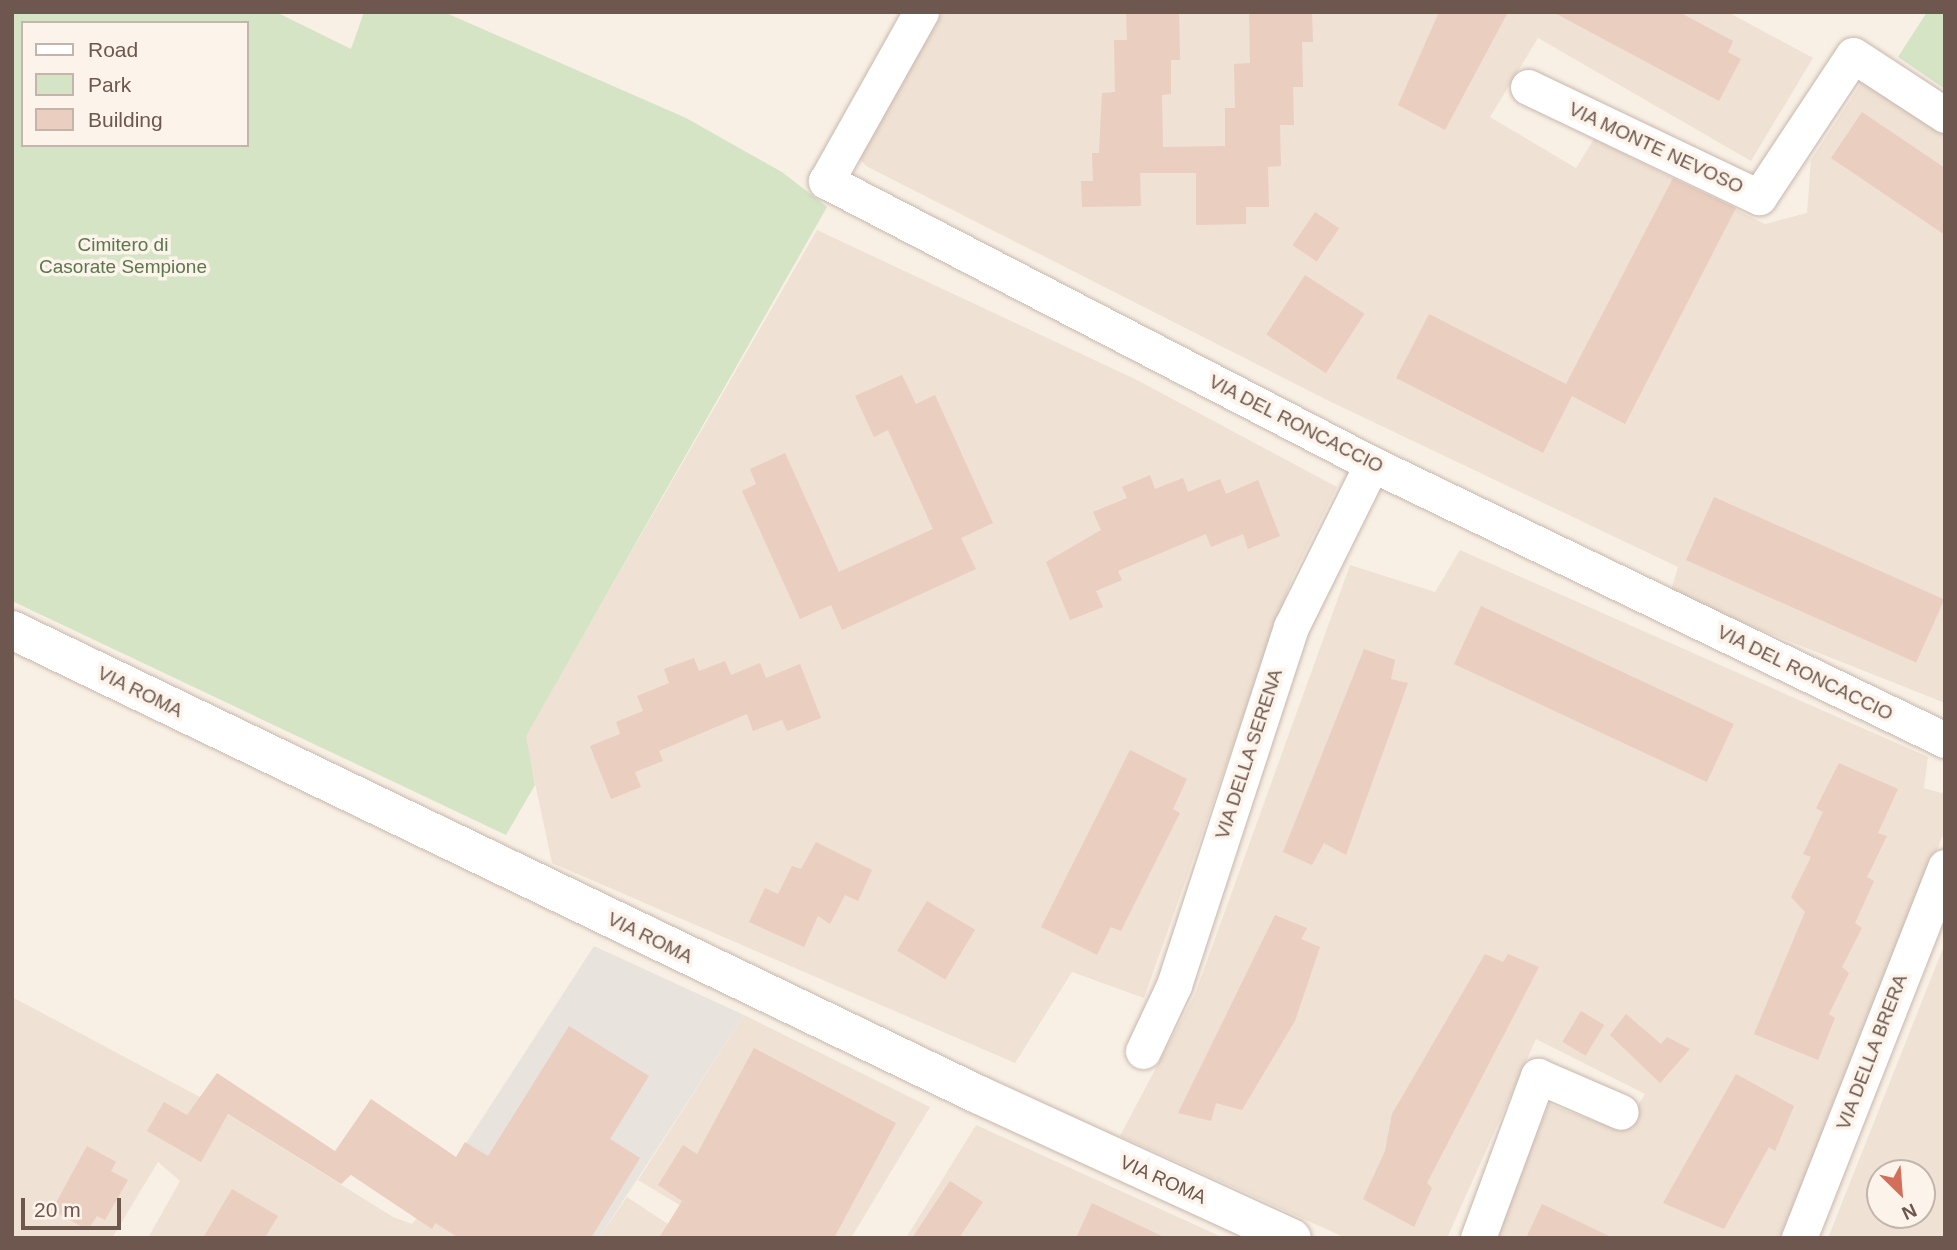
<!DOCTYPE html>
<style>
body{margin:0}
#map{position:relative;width:1957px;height:1250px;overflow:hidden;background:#f9f0e5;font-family:Arial,sans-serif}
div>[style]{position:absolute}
.residential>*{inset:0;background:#efe1d4}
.industrial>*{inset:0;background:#e9e3de}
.green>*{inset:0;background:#d4e4c5}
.building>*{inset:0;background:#eacec0;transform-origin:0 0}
.roads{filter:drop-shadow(0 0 2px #c8b7ad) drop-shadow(0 0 2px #c8b7ad)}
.minor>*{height:35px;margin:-17.5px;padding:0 17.5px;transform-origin:17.5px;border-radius:17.5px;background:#fff}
.tertiary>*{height:38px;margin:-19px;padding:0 19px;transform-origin:19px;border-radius:19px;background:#fff}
span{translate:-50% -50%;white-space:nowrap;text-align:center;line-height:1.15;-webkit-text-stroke:7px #fcf4ea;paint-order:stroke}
.street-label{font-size:19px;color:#6e574e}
.park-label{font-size:19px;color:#5a784b}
.frame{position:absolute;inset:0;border:14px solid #6e574e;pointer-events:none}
.legend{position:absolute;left:21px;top:21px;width:228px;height:126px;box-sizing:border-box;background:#fcf4ea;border:2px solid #c3b5ac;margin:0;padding:9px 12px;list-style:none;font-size:21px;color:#6e574e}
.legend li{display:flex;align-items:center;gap:14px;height:35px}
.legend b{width:35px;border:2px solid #c3b5ac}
.north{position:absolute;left:1866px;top:1159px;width:70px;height:70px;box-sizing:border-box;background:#fcf4ea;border:2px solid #c3b5ac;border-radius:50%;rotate:155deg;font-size:19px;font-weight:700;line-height:28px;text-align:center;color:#6e574e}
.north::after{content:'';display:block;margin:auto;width:24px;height:32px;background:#d26e5a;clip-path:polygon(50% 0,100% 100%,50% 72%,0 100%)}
.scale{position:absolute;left:21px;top:1198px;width:100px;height:32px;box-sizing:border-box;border:4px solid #6e574e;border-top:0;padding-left:9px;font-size:21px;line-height:24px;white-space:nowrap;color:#6e574e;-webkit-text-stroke:5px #fcf4ea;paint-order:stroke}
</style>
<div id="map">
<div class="residential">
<div style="clip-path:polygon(943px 12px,1728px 12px,1813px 58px,1751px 161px,1538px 38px,1490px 117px,1576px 168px,1594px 139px,1765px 224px,1807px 213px,1811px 160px,1866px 76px,1945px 132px,1945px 703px,1670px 594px,1678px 567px,1329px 401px,866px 166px,857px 156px)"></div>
<div style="clip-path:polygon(817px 230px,1137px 380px,1337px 487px,1293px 576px,1144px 998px,1072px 972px,1015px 1063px,552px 863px,525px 736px)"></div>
<div style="clip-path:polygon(1460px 550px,1928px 757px,1924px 788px,1945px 794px,1945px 830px,1780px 1238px,1494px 1238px,1549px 1104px,1621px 1131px,1645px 1094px,1536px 1039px,1447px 1238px,1346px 1238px,1120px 1136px,1195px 994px,1350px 565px,1435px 592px)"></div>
<div style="clip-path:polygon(evenodd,1945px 943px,1945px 1238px,1828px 1238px,1945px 943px,1922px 1173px,1922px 1215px,1880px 1215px,1880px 1173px,1922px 1173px)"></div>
<div style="clip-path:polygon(12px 997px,200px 1097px,393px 1217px,412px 1224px,420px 1214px,459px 1238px,148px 1238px,180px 1181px,158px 1162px,112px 1238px,12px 1238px)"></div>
<div style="clip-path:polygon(744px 1015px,930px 1107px,851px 1238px,734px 1238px,638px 1180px)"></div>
<div style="clip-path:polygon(976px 1125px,1224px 1238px,906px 1238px)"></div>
<div style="clip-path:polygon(627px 1197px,689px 1238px,599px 1238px)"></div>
</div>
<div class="industrial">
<div style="clip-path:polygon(594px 946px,744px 1015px,599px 1238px,459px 1238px,420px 1214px)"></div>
</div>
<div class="green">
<div style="clip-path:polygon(evenodd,12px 12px,276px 12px,351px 49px,364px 12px,444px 12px,686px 118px,782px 172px,827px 207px,526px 736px,535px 785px,506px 835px,12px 601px,12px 12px,23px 23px,247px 23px,247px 145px,23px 145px,23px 23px)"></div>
<div style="clip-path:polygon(1927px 12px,1945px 12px,1945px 89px,1898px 57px)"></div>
</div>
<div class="building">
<div style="clip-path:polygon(1126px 12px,1179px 12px,1180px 60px,1171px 60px,1171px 94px,1162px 95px,1163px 147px,1225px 146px,1225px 108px,1235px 108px,1234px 64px,1250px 63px,1249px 12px,1312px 12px,1313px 42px,1302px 42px,1303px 87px,1293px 87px,1294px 125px,1280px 125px,1281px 166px,1268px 167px,1269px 207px,1246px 207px,1246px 224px,1196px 225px,1196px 173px,1140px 173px,1141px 206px,1082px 207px,1081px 181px,1093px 181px,1092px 153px,1099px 153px,1102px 93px,1115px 92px,1114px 40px,1127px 40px)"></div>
<div style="clip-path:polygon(1439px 12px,1508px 12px,1445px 130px,1398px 105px)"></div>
<div style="clip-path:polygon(1553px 12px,1679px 12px,1733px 41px,1728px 52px,1741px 59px,1719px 101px)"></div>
<div style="clip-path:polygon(1862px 112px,1945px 168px,1945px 235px,1831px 158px)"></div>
<div style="clip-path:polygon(1673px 178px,1736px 208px,1625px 424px,1572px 396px,1543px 453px,1396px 378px,1429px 314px,1566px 384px)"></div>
<div style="left:1315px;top:212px;width:29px;height:40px;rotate:34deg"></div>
<div style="left:1305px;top:275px;width:71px;height:71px;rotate:33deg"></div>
<div style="clip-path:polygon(902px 375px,916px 404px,935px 395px,993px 523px,961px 538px,976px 569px,842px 630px,831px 605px,800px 619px,742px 491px,756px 484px,750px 469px,785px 453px,839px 572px,933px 529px,888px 430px,874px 437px,855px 396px)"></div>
<div style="clip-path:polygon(1150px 475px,1155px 489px,1183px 478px,1188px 492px,1220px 479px,1226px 494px,1258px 480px,1280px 536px,1248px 549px,1243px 534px,1211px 547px,1206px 534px,1118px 571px,1122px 580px,1096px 591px,1103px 607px,1070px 620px,1046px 562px,1101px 530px,1093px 512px,1127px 498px,1122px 487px)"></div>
<div style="left:1714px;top:497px;width:252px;height:69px;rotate:24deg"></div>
<div style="left:1481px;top:606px;width:279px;height:64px;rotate:25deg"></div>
<div style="clip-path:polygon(1364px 649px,1395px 660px,1391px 679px,1408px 683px,1346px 855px,1324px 843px,1312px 865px,1283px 852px)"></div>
<div style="clip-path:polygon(694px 658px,699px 671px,725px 661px,731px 675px,760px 663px,766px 678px,800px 664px,821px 718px,787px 731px,782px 720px,753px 731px,747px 714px,659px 751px,663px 761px,635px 772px,641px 787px,611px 799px,590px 746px,620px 734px,616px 722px,643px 711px,637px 696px,669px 683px,664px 669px)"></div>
<div style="clip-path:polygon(1130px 750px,1187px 779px,1173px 809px,1180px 813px,1121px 931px,1111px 927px,1097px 955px,1041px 927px)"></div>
<div style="clip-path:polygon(1839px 763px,1898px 789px,1878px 833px,1887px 836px,1867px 877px,1874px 881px,1855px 923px,1862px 928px,1842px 967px,1849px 973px,1829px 1014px,1835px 1018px,1818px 1060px,1754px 1034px,1805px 912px,1791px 897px,1811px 857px,1803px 854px,1823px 812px,1816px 808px)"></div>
<div style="clip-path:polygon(816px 842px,872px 870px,858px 901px,845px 895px,830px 924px,818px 916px,804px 947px,749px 922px,765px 888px,778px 894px,792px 866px,801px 869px)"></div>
<div style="left:927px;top:901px;width:56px;height:58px;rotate:31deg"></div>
<div style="clip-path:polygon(1275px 915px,1307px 928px,1301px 939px,1320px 947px,1295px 1021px,1242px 1110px,1216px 1103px,1211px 1121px,1178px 1113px)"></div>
<div style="clip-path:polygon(1485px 954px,1503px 962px,1508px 954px,1539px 967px,1427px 1183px,1432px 1188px,1414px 1227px,1363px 1199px,1385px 1151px,1392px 1114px)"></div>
<div style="left:1581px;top:1011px;width:27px;height:36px;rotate:31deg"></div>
<div style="clip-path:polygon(1626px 1014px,1661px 1044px,1667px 1037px,1690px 1049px,1660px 1083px,1610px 1035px)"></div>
<div style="clip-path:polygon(569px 1026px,649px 1076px,610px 1139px,640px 1158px,591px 1238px,459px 1238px,435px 1223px,432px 1229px,351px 1175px,341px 1184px,228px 1114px,201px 1162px,147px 1131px,164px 1102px,187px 1115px,217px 1073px,335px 1151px,371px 1099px,456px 1157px,465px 1142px,488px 1156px)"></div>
<div style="clip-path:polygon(754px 1048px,896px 1123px,834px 1238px,659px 1238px,682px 1201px,658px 1185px,683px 1145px,697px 1154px)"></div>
<div style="clip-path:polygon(1736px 1074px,1794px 1106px,1775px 1151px,1769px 1147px,1724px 1229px,1663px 1203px)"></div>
<div style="clip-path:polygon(87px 1146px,116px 1162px,111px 1171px,128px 1180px,105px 1220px,97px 1216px,88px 1230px,52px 1210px)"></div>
<div style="clip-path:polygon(950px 1181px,983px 1202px,959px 1238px,912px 1238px)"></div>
<div style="clip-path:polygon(232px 1189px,278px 1216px,265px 1238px,203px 1238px)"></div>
<div style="clip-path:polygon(1092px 1203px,1166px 1238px,1076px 1238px)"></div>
<div style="clip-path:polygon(1542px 1204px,1613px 1238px,1526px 1238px)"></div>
</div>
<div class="roads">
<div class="minor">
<div style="left:921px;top:12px;width:194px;rotate:119.3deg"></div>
<div style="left:826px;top:181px;width:615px;rotate:27.4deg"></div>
<div style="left:1372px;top:464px;width:636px;rotate:25.72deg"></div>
<div style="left:1528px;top:87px;width:256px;rotate:25.5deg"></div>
<div style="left:1759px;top:197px;width:170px;rotate:-56.5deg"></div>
<div style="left:1853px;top:55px;width:110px;rotate:33.1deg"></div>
<div style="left:1143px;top:1051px;width:73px;rotate:-64.8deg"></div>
<div style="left:1174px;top:985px;width:377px;rotate:-71.9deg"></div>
<div style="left:1291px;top:627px;width:182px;rotate:-63.6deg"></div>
<div style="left:1478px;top:1238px;width:173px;rotate:-69.7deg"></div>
<div style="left:1538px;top:1076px;width:90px;rotate:23.4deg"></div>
<div style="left:1799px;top:1238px;width:399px;rotate:-68.5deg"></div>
</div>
<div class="tertiary">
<div style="left:12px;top:630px;width:1073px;rotate:25.68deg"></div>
<div style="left:979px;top:1095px;width:344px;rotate:24.6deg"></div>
</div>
</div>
<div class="street-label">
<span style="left:1656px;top:148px;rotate:25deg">VIA MONTE NEVOSO</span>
<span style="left:1296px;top:424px;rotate:27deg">VIA DEL RONCACCIO</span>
<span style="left:1805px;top:673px;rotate:26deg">VIA DEL RONCACCIO</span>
<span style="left:140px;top:692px;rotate:26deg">VIA ROMA</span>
<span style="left:1249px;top:754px;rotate:-72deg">VIA DELLA SERENA</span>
<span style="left:650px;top:938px;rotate:26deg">VIA ROMA</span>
<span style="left:1872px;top:1052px;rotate:-69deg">VIA DELLA BRERA</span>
<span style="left:1163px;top:1180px;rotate:24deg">VIA ROMA</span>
</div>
<div class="park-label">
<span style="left:123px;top:256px">Cimitero di<br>Casorate Sempione</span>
</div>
<div class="frame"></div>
<ul class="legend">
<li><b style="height:9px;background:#fff"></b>Road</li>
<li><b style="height:19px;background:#d4e4c5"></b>Park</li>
<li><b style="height:19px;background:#eacec0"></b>Building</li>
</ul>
<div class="north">N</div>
<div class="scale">20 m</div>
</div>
